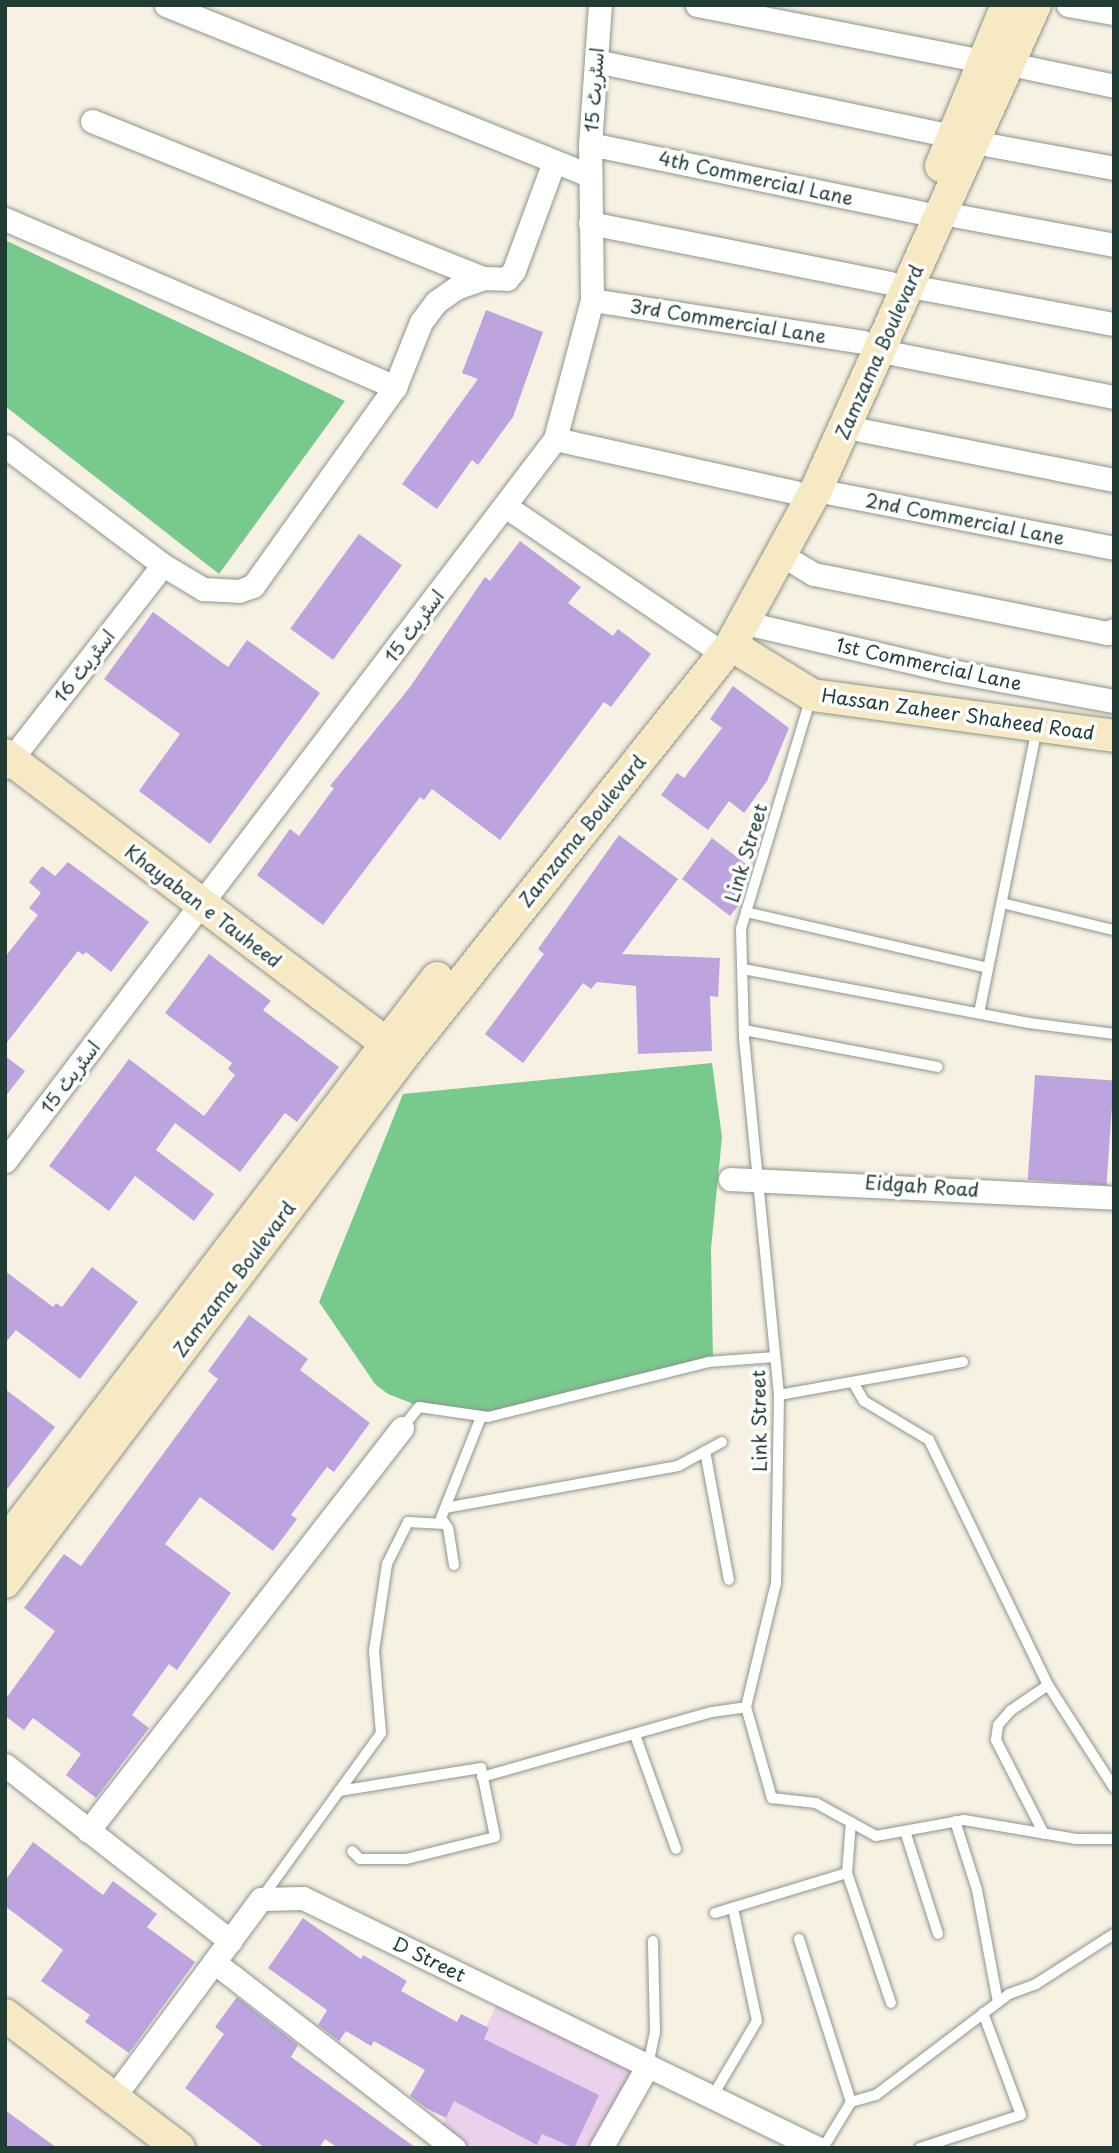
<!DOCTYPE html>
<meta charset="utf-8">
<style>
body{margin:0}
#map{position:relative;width:1119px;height:2153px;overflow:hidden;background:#f7f1e3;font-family:"Playpen Sans","Playpen Sans Arabic",sans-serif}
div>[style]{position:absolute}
.built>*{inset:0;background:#ebd1eb}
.green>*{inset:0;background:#78ca8c}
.building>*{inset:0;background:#bea4df;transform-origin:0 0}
.roads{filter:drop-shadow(0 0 2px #8b978c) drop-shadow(0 0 2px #8b978c)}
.lane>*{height:10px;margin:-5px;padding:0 5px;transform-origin:5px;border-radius:5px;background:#fff}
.street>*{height:23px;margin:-11.5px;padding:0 11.5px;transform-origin:11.5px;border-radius:11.5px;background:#fff}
.secondary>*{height:32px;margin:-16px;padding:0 16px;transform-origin:16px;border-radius:16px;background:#f6e9c3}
span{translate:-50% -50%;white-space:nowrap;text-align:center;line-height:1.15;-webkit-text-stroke:7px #fff;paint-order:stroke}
.street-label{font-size:19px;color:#1f3d34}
.frame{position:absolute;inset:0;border:7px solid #1f3d34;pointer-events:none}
</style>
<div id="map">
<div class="built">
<div style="clip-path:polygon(501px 1994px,648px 2065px,601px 2148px,454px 2148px,438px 2135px)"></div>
</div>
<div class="green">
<div style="clip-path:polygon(5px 240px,345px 401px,219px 574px,5px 406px)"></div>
<div style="clip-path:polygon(712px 1063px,722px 1137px,711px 1249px,713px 1361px,488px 1417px,429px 1410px,388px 1394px,375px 1384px,319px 1302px,403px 1094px)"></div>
</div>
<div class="building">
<div style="clip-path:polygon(486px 310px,543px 332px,513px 417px,478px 465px,472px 460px,437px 509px,402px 484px,478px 379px,462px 373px)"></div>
<div style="left:359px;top:534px;width:53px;height:117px;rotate:36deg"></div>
<div style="clip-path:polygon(520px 541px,581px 587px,568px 603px,613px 636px,618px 629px,651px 654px,611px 707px,604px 702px,500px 840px,432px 789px,424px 800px,420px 797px,323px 925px,257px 875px,290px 829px,299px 836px,334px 788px,330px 786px,410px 687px,485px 577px,490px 581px)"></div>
<div style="clip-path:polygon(153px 612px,228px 667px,247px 640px,320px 693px,210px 844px,139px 791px,180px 734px,104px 679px)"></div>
<div style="clip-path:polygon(733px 686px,789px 728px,767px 781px,744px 813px,729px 801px,708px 830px,661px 795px,677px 773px,684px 778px,722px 728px,710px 719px)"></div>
<div style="clip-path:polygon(619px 835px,678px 879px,622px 954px,720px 958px,718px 997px,710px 996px,712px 1051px,638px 1054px,636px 986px,597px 982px,591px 989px,583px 983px,523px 1063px,485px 1034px,544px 954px,538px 949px)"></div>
<div style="clip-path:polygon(712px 838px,751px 868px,741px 902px,730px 916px,682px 879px)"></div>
<div style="clip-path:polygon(68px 862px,149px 922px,111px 972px,86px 952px,83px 955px,78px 951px,5px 1045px,5px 957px,38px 915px,29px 908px,41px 893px,29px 882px,42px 866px,55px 876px)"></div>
<div style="clip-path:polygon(209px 954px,271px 1001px,263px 1010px,339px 1067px,297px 1122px,285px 1113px,240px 1172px,175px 1123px,156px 1150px,214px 1194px,194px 1221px,135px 1176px,109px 1211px,49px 1166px,129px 1059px,204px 1116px,235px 1075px,228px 1069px,232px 1063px,165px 1013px)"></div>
<div style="clip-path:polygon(5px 1056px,25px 1071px,5px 1097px)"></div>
<div style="left:1035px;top:1075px;width:79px;height:105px;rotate:4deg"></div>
<div style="clip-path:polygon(92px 1267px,138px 1302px,80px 1379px,16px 1330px,5px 1343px,5px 1271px,53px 1307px,56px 1303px,62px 1307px)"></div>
<div style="clip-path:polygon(249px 1315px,308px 1359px,300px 1370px,370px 1423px,334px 1472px,327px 1467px,291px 1515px,297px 1519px,273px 1551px,200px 1497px,165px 1544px,231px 1593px,177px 1670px,169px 1664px,132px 1715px,149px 1728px,96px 1798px,66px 1775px,81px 1754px,33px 1718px,24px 1730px,5px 1716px,5px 1700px,55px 1631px,24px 1608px,64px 1554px,81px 1566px,218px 1379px,208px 1371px)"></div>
<div style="clip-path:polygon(5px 1389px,55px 1427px,5px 1492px)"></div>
<div style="clip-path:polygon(33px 1842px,103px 1895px,113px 1881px,157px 1914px,147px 1927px,195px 1962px,129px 2053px,85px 2022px,90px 2015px,41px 1981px,63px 1950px,5px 1906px,5px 1881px)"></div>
<div style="clip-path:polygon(303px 1918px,361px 1959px,363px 1955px,407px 1981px,401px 1991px,457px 2022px,461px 2014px,489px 2028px,484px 2039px,599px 2095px,574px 2148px,542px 2134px,537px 2145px,454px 2101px,446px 2118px,426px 2108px,410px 2096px,425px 2070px,374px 2041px,371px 2046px,346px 2031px,339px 2041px,318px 2025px,327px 2010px,268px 1968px)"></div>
<div style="clip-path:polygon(237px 1997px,298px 2045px,291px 2057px,416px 2148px,338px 2148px,325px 2139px,319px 2148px,265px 2148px,185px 2088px,224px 2034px,215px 2027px)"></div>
<div style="clip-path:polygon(5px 2110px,57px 2148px,5px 2148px)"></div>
</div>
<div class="roads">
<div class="lane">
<div style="left:811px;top:697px;width:242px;rotate:106.8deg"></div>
<div style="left:741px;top:929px;width:109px;rotate:88.4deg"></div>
<div style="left:744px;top:1038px;width:359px;rotate:84.4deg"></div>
<div style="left:779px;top:1395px;width:188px;rotate:90.9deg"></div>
<div style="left:776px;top:1583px;width:128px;rotate:103.6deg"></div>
<div style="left:746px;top:1707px;width:95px;rotate:74.1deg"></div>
<div style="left:772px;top:1798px;width:44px;rotate:6.5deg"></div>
<div style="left:816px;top:1803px;width:68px;rotate:28.8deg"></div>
<div style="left:876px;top:1836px;width:89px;rotate:-10.3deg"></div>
<div style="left:964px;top:1820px;width:114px;rotate:9.6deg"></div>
<div style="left:1076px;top:1839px;width:38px"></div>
<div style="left:1002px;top:903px;width:115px;rotate:13.6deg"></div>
<div style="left:746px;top:912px;width:248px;rotate:13deg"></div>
<div style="left:743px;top:969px;width:291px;rotate:10.7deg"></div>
<div style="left:1029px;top:1023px;width:86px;rotate:7.4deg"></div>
<div style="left:979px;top:1013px;width:291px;rotate:-78.5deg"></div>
<div style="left:744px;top:1030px;width:197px;rotate:10.8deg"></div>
<div style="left:854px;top:1384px;width:20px;rotate:60deg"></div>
<div style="left:864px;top:1401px;width:76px;rotate:31deg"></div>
<div style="left:929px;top:1440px;width:272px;rotate:64.1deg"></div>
<div style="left:1048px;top:1685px;width:122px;rotate:57.3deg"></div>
<div style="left:779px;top:1395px;width:187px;rotate:-10.2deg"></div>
<div style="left:402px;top:1428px;width:27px;rotate:-51deg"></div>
<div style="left:419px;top:1407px;width:70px;rotate:8.2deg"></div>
<div style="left:488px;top:1417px;width:227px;rotate:-14deg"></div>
<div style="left:708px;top:1362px;width:67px;rotate:-4.3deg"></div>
<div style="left:705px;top:1451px;width:131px;rotate:79.5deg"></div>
<div style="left:445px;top:1508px;width:237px;rotate:-10.2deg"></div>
<div style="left:678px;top:1466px;width:50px;rotate:-28.6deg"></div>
<div style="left:454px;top:1565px;width:37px;rotate:-99deg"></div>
<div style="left:448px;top:1528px;width:12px;rotate:-125deg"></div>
<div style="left:441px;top:1518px;width:109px;rotate:-68.4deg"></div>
<div style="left:635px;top:1735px;width:121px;rotate:70.2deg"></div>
<div style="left:482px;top:1777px;width:239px;rotate:-15.8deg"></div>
<div style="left:712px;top:1712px;width:34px;rotate:-8deg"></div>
<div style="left:339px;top:1791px;width:144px;rotate:-9.2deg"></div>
<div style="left:481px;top:1768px;width:70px;rotate:78.5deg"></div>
<div style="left:495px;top:1837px;width:92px;rotate:166.1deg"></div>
<div style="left:406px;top:1859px;width:46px;rotate:180deg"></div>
<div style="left:360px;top:1859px;width:11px;rotate:-135deg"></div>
<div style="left:955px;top:1821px;width:72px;rotate:72.3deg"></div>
<div style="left:977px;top:1890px;width:114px;rotate:79.4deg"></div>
<div style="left:851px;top:1822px;width:51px;rotate:94.5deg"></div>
<div style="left:847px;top:1873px;width:137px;rotate:71.3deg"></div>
<div style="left:905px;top:1831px;width:108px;rotate:72.2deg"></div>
<div style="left:1044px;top:1834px;width:106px;rotate:-117.1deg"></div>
<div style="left:996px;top:1740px;width:15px;rotate:-82deg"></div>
<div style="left:998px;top:1725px;width:18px;rotate:-49deg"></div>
<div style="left:1010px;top:1711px;width:46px;rotate:-34.4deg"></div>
<div style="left:261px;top:1899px;width:205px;rotate:-54.1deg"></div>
<div style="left:381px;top:1733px;width:82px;rotate:-94.9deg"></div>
<div style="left:374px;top:1651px;width:88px;rotate:-81.5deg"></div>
<div style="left:387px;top:1564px;width:47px;rotate:-63.4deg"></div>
<div style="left:408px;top:1522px;width:37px;rotate:3deg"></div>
<div style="left:715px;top:1913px;width:138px;rotate:-16.9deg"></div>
<div style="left:799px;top:1939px;width:171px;rotate:72.3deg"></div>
<div style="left:648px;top:2065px;width:34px;rotate:-78deg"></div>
<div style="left:655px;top:2032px;width:91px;rotate:-91.3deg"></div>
<div style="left:712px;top:2097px;width:88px;rotate:-59.4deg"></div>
<div style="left:757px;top:2021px;width:116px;rotate:-102deg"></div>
<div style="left:823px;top:2148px;width:54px;rotate:-58.7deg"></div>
<div style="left:851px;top:2102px;width:26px;rotate:-16deg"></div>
<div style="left:876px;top:2095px;width:167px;rotate:-37.2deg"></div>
<div style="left:1009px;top:1994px;width:29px;rotate:-20deg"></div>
<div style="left:1036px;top:1984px;width:93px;rotate:-32.7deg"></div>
<div style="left:920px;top:2148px;width:106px;rotate:-18.1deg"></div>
<div style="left:1021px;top:2115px;width:109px;rotate:-110.4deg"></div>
</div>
<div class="street">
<div style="left:166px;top:5px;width:456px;rotate:21.9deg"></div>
<div style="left:697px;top:5px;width:291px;rotate:11.1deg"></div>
<div style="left:1068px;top:5px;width:47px;rotate:9.9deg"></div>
<div style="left:596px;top:61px;width:365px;rotate:11.9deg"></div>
<div style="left:1010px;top:64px;width:106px;rotate:11.9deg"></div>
<div style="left:92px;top:121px;width:421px;rotate:21.9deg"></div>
<div style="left:974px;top:142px;width:142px;rotate:10.5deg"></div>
<div style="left:590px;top:144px;width:339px;rotate:11.7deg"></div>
<div style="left:942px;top:213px;width:175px;rotate:10.5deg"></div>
<div style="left:5px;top:219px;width:425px;rotate:23.3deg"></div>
<div style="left:590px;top:223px;width:306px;rotate:11.3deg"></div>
<div style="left:910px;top:286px;width:208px;rotate:10.6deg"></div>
<div style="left:592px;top:300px;width:274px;rotate:8.8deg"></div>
<div style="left:881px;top:351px;width:237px;rotate:11.2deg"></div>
<div style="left:846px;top:427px;width:273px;rotate:11.2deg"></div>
<div style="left:555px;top:439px;width:246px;rotate:12.5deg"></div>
<div style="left:5px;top:446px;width:198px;rotate:37deg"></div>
<div style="left:163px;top:565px;width:47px;rotate:31deg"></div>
<div style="left:203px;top:589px;width:36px;rotate:3deg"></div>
<div style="left:239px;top:591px;width:15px;rotate:-20deg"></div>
<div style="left:253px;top:586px;width:244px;rotate:-54.5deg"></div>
<div style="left:395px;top:387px;width:70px;rotate:-68.2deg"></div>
<div style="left:421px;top:322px;width:25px;rotate:-53deg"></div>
<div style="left:436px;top:302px;width:24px;rotate:-35deg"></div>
<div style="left:456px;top:288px;width:29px;rotate:-20deg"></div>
<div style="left:483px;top:278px;width:24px;rotate:2deg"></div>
<div style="left:507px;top:279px;width:11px;rotate:-52deg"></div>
<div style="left:514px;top:270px;width:115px;rotate:-69.7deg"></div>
<div style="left:816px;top:490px;width:304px;rotate:11deg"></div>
<div style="left:505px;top:506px;width:246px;rotate:34.1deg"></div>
<div style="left:782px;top:555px;width:37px;rotate:31deg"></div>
<div style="left:814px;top:574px;width:299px;rotate:11.4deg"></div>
<div style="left:1107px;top:633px;width:8px;rotate:-23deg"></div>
<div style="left:746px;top:623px;width:205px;rotate:13.2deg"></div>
<div style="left:946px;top:670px;width:171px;rotate:10.5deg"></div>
<div style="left:5px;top:767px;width:256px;rotate:-52deg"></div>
<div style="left:5px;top:1161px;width:908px;rotate:-52.7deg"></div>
<div style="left:555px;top:439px;width:144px;rotate:-75.1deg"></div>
<div style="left:592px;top:300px;width:156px;rotate:-90.7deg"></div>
<div style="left:590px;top:144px;width:139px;rotate:-85.9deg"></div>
<div style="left:730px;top:1179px;width:384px;rotate:2.8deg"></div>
<div style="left:5px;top:1765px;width:286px;rotate:38deg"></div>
<div style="left:88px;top:1831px;width:511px;rotate:-52.08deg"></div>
<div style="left:214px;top:1962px;width:304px;rotate:37.8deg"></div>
<div style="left:113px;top:2098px;width:248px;rotate:-53.4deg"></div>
<div style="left:261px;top:1899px;width:42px;rotate:-1.4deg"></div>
<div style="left:303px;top:1898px;width:572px;rotate:25.94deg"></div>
<div style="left:601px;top:2148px;width:95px;rotate:-60.5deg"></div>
</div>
<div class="secondary">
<div style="left:941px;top:166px;width:174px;rotate:-67.7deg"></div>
<div style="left:731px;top:645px;width:95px;rotate:31.7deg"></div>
<div style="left:812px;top:695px;width:305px;rotate:7.7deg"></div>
<div style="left:5px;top:755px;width:495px;rotate:37.1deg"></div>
<div style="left:5px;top:1544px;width:712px;rotate:-52.65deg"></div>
<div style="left:5px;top:1582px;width:660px;rotate:-52.89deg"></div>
<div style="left:403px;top:1056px;width:526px;rotate:-51.41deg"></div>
<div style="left:731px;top:645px;width:177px;rotate:-61.3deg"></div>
<div style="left:816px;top:490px;width:532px;rotate:-65.7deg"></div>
<div style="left:5px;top:2015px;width:219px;rotate:37.4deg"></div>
</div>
</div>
<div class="street-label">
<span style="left:594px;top:90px;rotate:-86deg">اسٹریٹ 15</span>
<span style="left:756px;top:178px;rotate:12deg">4th Commercial Lane</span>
<span style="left:728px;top:321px;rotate:9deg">3rd Commercial Lane</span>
<span style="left:879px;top:352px;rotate:-66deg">Zamzama Boulevard</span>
<span style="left:965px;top:519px;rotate:11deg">2nd Commercial Lane</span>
<span style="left:414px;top:626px;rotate:-53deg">اسٹریٹ 15</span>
<span style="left:929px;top:664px;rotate:12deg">1st Commercial Lane</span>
<span style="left:84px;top:666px;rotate:-52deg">اسٹریٹ 16</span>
<span style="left:958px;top:714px;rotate:8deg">Hassan Zaheer Shaheed Road</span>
<span style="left:582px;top:831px;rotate:-51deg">Zamzama Boulevard</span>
<span style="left:746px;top:853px;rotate:-73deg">Link Street</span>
<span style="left:203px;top:906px;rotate:37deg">Khayaban e Tauheed</span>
<span style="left:70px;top:1077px;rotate:-53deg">اسٹریٹ 15</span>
<span style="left:922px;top:1186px;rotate:4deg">Eidgah Road</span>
<span style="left:234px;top:1279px;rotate:-53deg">Zamzama Boulevard</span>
<span style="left:759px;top:1421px;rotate:-91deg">Link Street</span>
<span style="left:429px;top:1959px;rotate:26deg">D Street</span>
</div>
<div class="frame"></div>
</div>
